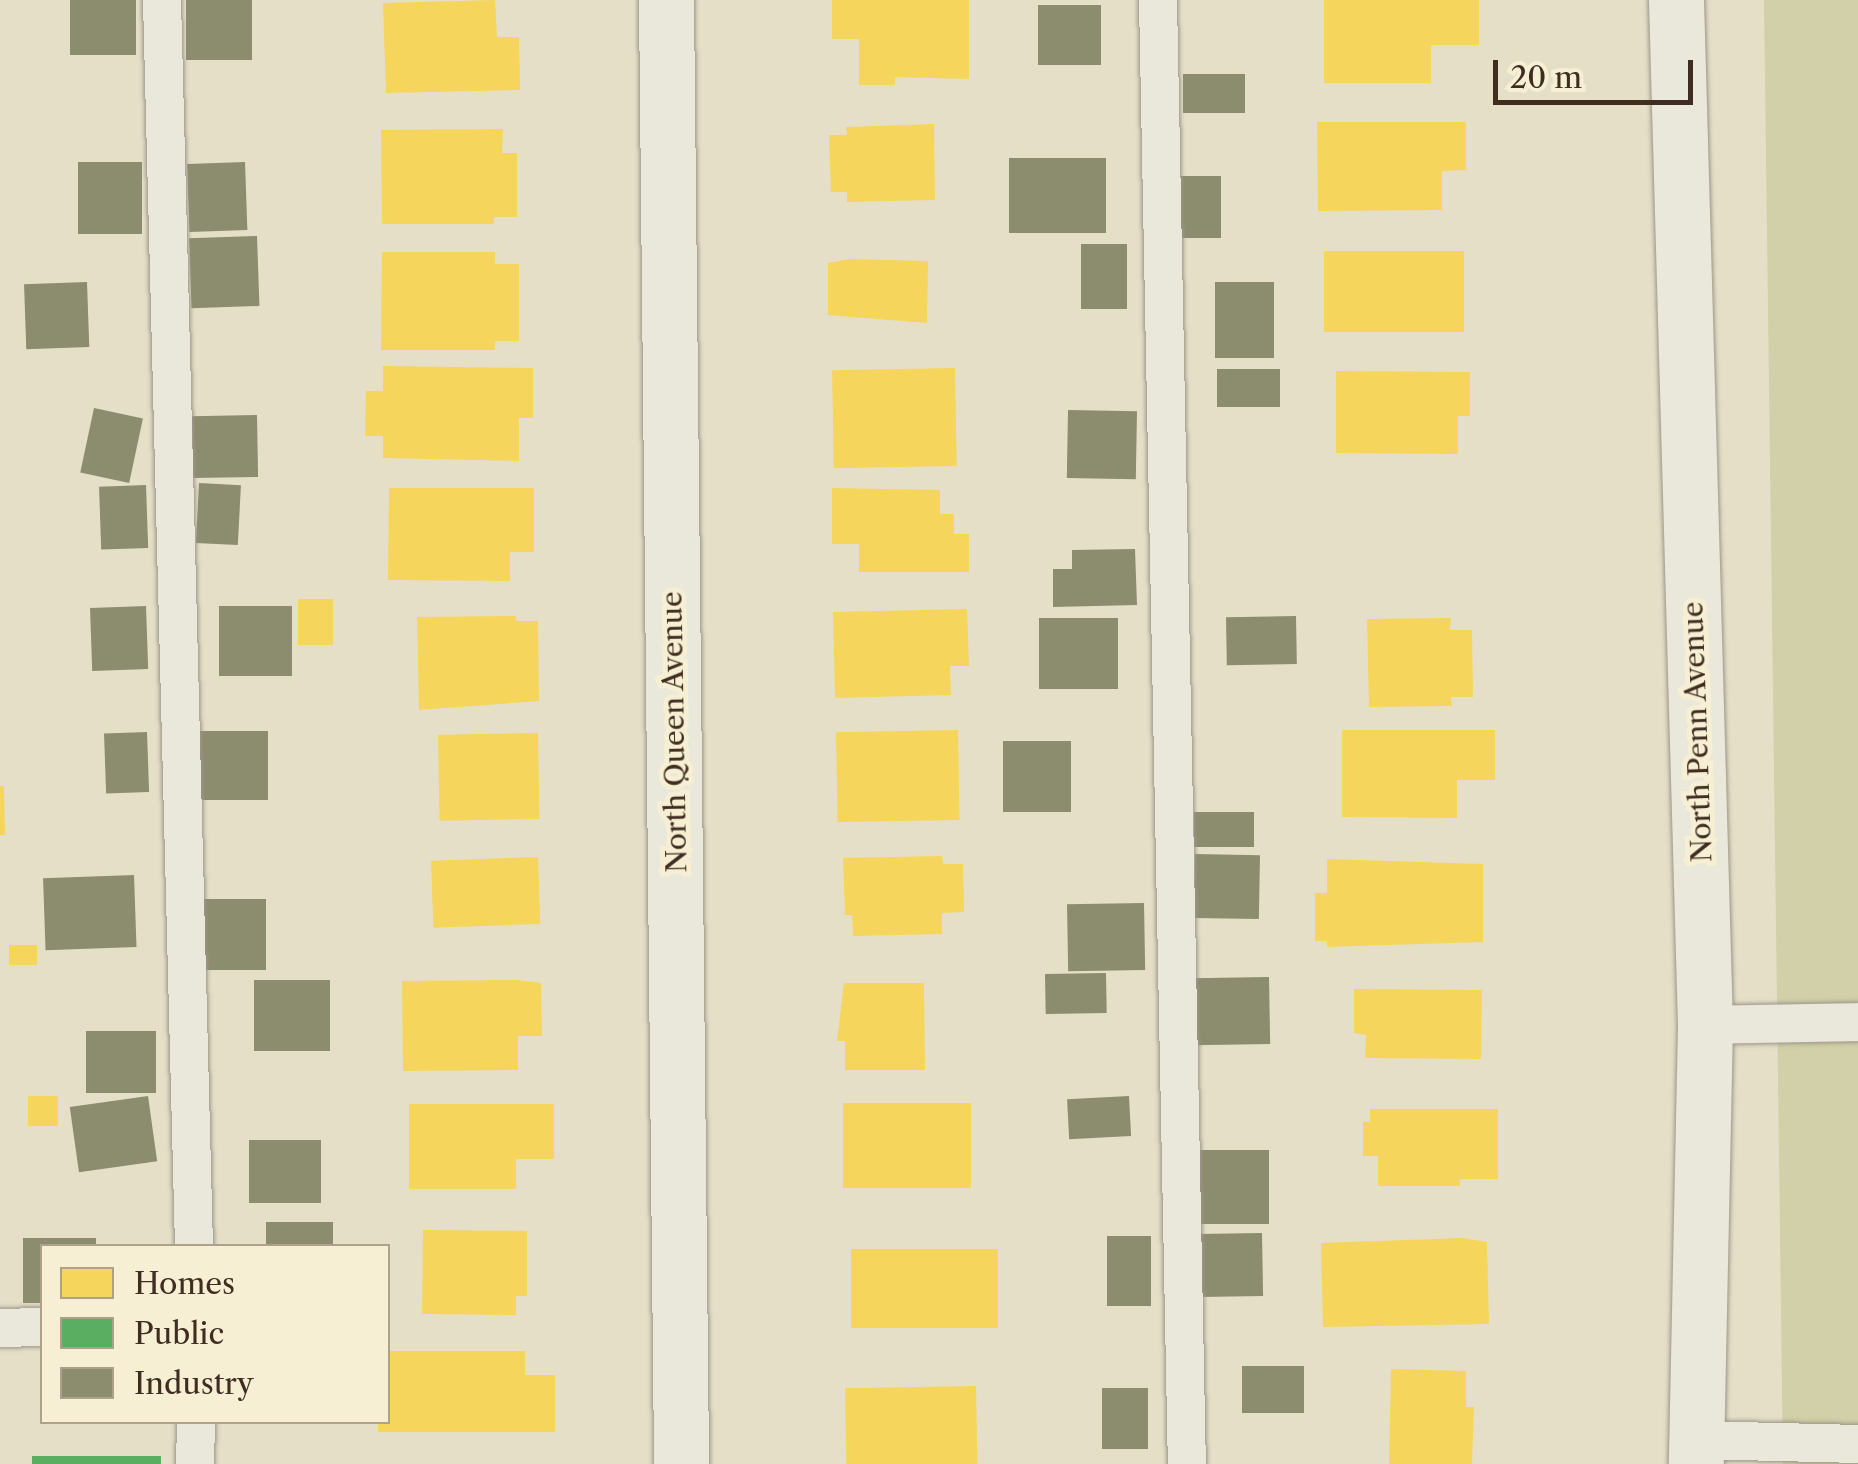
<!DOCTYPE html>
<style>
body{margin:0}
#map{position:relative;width:1858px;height:1464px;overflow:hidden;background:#e5dfc8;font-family:"Libre Caslon Text",serif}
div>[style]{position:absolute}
.green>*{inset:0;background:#d1d0a8}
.homes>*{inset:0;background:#f6d55c;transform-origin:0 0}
.public>*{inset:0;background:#5aae61;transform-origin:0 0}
.industry>*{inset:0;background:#8c8c6e;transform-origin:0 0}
.roads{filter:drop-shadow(0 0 2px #9c9688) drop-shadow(0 0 2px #9c9688)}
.lane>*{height:38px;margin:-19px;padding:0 19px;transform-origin:19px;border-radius:19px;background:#eae7db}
.street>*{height:55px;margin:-27.5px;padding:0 27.5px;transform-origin:27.5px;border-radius:27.5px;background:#eae7db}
.secondary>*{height:55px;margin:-27.5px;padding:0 27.5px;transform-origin:27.5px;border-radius:27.5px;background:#eae7db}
span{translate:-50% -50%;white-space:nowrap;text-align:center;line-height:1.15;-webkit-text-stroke:10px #f6efd3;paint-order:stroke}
.street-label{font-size:28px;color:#3f2d21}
.legend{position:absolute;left:40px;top:1244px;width:350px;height:180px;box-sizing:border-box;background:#f6efd3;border:2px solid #ada18c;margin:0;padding:12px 18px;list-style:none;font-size:30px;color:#3f2d21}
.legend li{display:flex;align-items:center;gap:20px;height:50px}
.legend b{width:50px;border:2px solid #ada18c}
.scale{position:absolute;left:1493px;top:60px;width:200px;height:45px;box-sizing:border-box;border:5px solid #3f2d21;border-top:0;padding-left:12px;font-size:30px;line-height:35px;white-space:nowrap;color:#3f2d21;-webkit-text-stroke:8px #f6efd3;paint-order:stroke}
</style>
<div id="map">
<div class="green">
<div style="clip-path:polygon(1764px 0,1858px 0,1858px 1464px,1783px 1464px)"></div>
</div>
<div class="homes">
<div style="clip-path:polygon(495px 0,497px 37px,519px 37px,520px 90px,386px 93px,383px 3px)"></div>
<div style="clip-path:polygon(832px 0,969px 0,969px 79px,895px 77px,895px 85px,859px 85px,859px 39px,832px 39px)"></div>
<div style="clip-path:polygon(1324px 0,1479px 0,1479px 45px,1431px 45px,1431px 83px,1324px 83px)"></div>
<div style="clip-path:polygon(1317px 122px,1466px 122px,1466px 170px,1442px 171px,1442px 210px,1318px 211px)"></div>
<div style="clip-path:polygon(934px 124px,935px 200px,847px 202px,847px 192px,831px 192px,829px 135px,847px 135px,846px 127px)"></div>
<div style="clip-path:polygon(503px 129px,502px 153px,517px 153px,517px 217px,494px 217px,494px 224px,382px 224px,381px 130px)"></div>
<div style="left:1324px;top:251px;width:140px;height:81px"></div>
<div style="clip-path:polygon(382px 252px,495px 252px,495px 264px,519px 264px,519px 341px,495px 341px,495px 350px,381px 350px)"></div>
<div style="clip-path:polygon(850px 259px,928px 261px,927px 323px,828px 315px,828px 263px)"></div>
<div style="clip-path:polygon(383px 366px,533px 368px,533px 418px,519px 418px,519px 461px,383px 458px,383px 436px,365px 436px,366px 391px,383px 391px)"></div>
<div style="left:955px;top:368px;width:98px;height:123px;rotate:89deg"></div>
<div style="clip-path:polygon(1336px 371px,1470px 372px,1470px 416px,1458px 416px,1458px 454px,1336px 453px)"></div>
<div style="clip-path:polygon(389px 488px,534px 488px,534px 552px,510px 552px,510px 581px,388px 580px)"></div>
<div style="clip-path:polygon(832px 488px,940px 490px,940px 514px,954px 514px,954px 534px,969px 534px,969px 572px,859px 572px,859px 544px,832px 544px)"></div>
<div style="left:298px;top:599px;width:35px;height:46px"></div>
<div style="clip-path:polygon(967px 609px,969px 666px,950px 666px,951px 695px,835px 698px,833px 612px)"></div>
<div style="clip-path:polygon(516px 616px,516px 621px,538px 621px,539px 701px,419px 710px,417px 617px)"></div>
<div style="clip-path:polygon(1451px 618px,1450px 630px,1472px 630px,1473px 697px,1451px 697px,1452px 706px,1369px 707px,1367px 619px)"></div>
<div style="left:958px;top:730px;width:90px;height:122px;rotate:89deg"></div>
<div style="clip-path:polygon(1342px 730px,1495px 730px,1495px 780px,1457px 780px,1457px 818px,1342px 817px)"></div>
<div style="left:538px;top:733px;width:86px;height:100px;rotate:89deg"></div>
<div style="clip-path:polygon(0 786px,4px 786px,5px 835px,0 835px)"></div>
<div style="clip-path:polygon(942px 856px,943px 864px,963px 864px,964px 912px,942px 913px,942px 934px,853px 936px,852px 915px,845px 915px,843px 858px)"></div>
<div style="left:538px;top:857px;width:67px;height:107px;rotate:88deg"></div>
<div style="clip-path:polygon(1327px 859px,1483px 864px,1483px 942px,1327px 947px,1327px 941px,1315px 941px,1315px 893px,1327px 893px)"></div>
<div style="left:9px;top:945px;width:28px;height:20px"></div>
<div style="clip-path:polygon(516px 980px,541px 983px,542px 1036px,518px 1036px,518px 1070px,403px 1071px,402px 981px)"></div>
<div style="clip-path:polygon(844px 983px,924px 983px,925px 1070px,845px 1070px,845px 1041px,837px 1041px)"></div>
<div style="clip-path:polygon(1354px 989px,1482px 990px,1481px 1059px,1365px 1058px,1366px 1035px,1354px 1033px)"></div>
<div style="left:28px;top:1096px;width:30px;height:30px"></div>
<div style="left:843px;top:1103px;width:128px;height:85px"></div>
<div style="clip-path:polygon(409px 1104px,554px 1104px,554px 1159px,516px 1159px,516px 1189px,409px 1189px)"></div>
<div style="clip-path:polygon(1370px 1109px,1498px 1109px,1498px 1179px,1460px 1179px,1460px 1186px,1378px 1186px,1378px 1156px,1363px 1156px,1363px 1122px,1370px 1122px)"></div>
<div style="clip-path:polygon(423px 1230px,527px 1231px,527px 1296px,516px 1296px,516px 1315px,422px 1314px)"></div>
<div style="clip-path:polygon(1463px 1238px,1487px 1242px,1489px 1324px,1323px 1327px,1321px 1243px)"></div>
<div style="left:851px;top:1249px;width:147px;height:79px"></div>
<div style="clip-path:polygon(388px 1351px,525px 1351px,525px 1375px,555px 1375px,555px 1432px,378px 1432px,378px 1422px,388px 1422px)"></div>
<div style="clip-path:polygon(1391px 1369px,1466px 1371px,1466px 1407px,1474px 1407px,1472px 1464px,1389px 1464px)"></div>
<div style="left:976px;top:1386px;width:78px;height:131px;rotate:89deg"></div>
</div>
<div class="public">
<div style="left:32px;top:1456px;width:129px;height:8px"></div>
</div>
<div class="industry">
<div style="left:70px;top:0;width:66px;height:55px"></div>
<div style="left:186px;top:0;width:66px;height:60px"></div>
<div style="left:1038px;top:5px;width:63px;height:60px"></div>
<div style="left:1183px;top:74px;width:62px;height:39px"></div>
<div style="left:1009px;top:158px;width:97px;height:75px"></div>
<div style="left:78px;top:162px;width:64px;height:72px"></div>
<div style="left:245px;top:162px;width:68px;height:58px;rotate:88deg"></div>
<div style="left:1181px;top:176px;width:40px;height:62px"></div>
<div style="left:257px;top:236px;width:70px;height:68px;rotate:88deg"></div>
<div style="left:1081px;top:244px;width:46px;height:65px"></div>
<div style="left:87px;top:282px;width:65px;height:63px;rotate:88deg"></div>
<div style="left:1215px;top:282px;width:59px;height:76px"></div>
<div style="left:1217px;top:369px;width:63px;height:38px"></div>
<div style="left:94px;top:408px;width:50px;height:66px;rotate:12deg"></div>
<div style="left:1068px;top:410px;width:69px;height:68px;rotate:1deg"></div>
<div style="left:257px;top:415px;width:62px;height:65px;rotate:89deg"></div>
<div style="left:199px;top:483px;width:42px;height:60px;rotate:3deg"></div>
<div style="left:146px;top:485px;width:63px;height:47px;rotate:88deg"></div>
<div style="clip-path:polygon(1135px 549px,1137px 605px,1053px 607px,1053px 569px,1072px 569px,1072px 550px)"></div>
<div style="left:146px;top:606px;width:63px;height:56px;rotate:88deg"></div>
<div style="left:219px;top:606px;width:73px;height:70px"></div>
<div style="left:1296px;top:616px;width:48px;height:70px;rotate:89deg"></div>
<div style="left:1039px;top:618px;width:79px;height:71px"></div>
<div style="left:198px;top:731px;width:70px;height:69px"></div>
<div style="left:147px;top:732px;width:60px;height:43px;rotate:88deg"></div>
<div style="left:1003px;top:741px;width:68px;height:71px"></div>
<div style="left:1194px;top:812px;width:60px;height:35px"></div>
<div style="left:1195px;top:854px;width:65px;height:64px;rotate:1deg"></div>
<div style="left:134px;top:875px;width:72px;height:91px;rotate:88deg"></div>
<div style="left:203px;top:899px;width:63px;height:71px"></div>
<div style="left:1144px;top:903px;width:67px;height:77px;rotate:89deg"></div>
<div style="left:1106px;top:973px;width:40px;height:61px;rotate:89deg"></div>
<div style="left:1269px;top:977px;width:67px;height:78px;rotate:89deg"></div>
<div style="left:254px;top:980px;width:76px;height:71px"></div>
<div style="left:86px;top:1031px;width:70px;height:62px"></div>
<div style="left:148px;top:1096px;width:66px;height:79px;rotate:82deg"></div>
<div style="left:1129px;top:1096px;width:40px;height:62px;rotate:87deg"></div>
<div style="left:249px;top:1140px;width:72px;height:63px"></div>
<div style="left:1197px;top:1150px;width:72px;height:74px"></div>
<div style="left:266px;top:1222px;width:67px;height:24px"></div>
<div style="left:1262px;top:1233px;width:63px;height:63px;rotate:89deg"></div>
<div style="left:1107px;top:1236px;width:44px;height:70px"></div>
<div style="clip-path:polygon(23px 1238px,96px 1238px,96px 1246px,42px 1246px,42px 1303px,23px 1303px)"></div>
<div style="left:1242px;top:1366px;width:62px;height:47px"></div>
<div style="left:1148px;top:1388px;width:61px;height:46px;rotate:90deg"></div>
</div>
<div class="roads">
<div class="lane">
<div style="left:162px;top:0;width:1246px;rotate:88.53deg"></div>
<div style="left:1158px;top:0;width:1464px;rotate:88.87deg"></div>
<div style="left:1705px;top:1025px;width:153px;rotate:-1.1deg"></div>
<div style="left:0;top:1328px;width:42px;rotate:-1.4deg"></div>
<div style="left:1696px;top:1440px;width:162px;rotate:1.4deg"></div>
<div style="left:195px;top:1464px;width:42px;rotate:-88.6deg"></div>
</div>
<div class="street">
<div style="left:666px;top:0;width:1464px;rotate:89.41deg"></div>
</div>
<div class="secondary">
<div style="left:1676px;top:0;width:1025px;rotate:88.38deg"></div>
<div style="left:1705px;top:1025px;width:439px;rotate:91.2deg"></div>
</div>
</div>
<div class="street-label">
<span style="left:674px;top:732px;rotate:-91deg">North Queen Avenue</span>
<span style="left:1697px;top:732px;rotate:-92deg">North Penn Avenue</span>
</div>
<ul class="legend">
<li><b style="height:28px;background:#f6d55c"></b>Homes</li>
<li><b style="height:28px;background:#5aae61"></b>Public</li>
<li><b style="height:28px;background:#8c8c6e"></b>Industry</li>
</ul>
<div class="scale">20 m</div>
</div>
